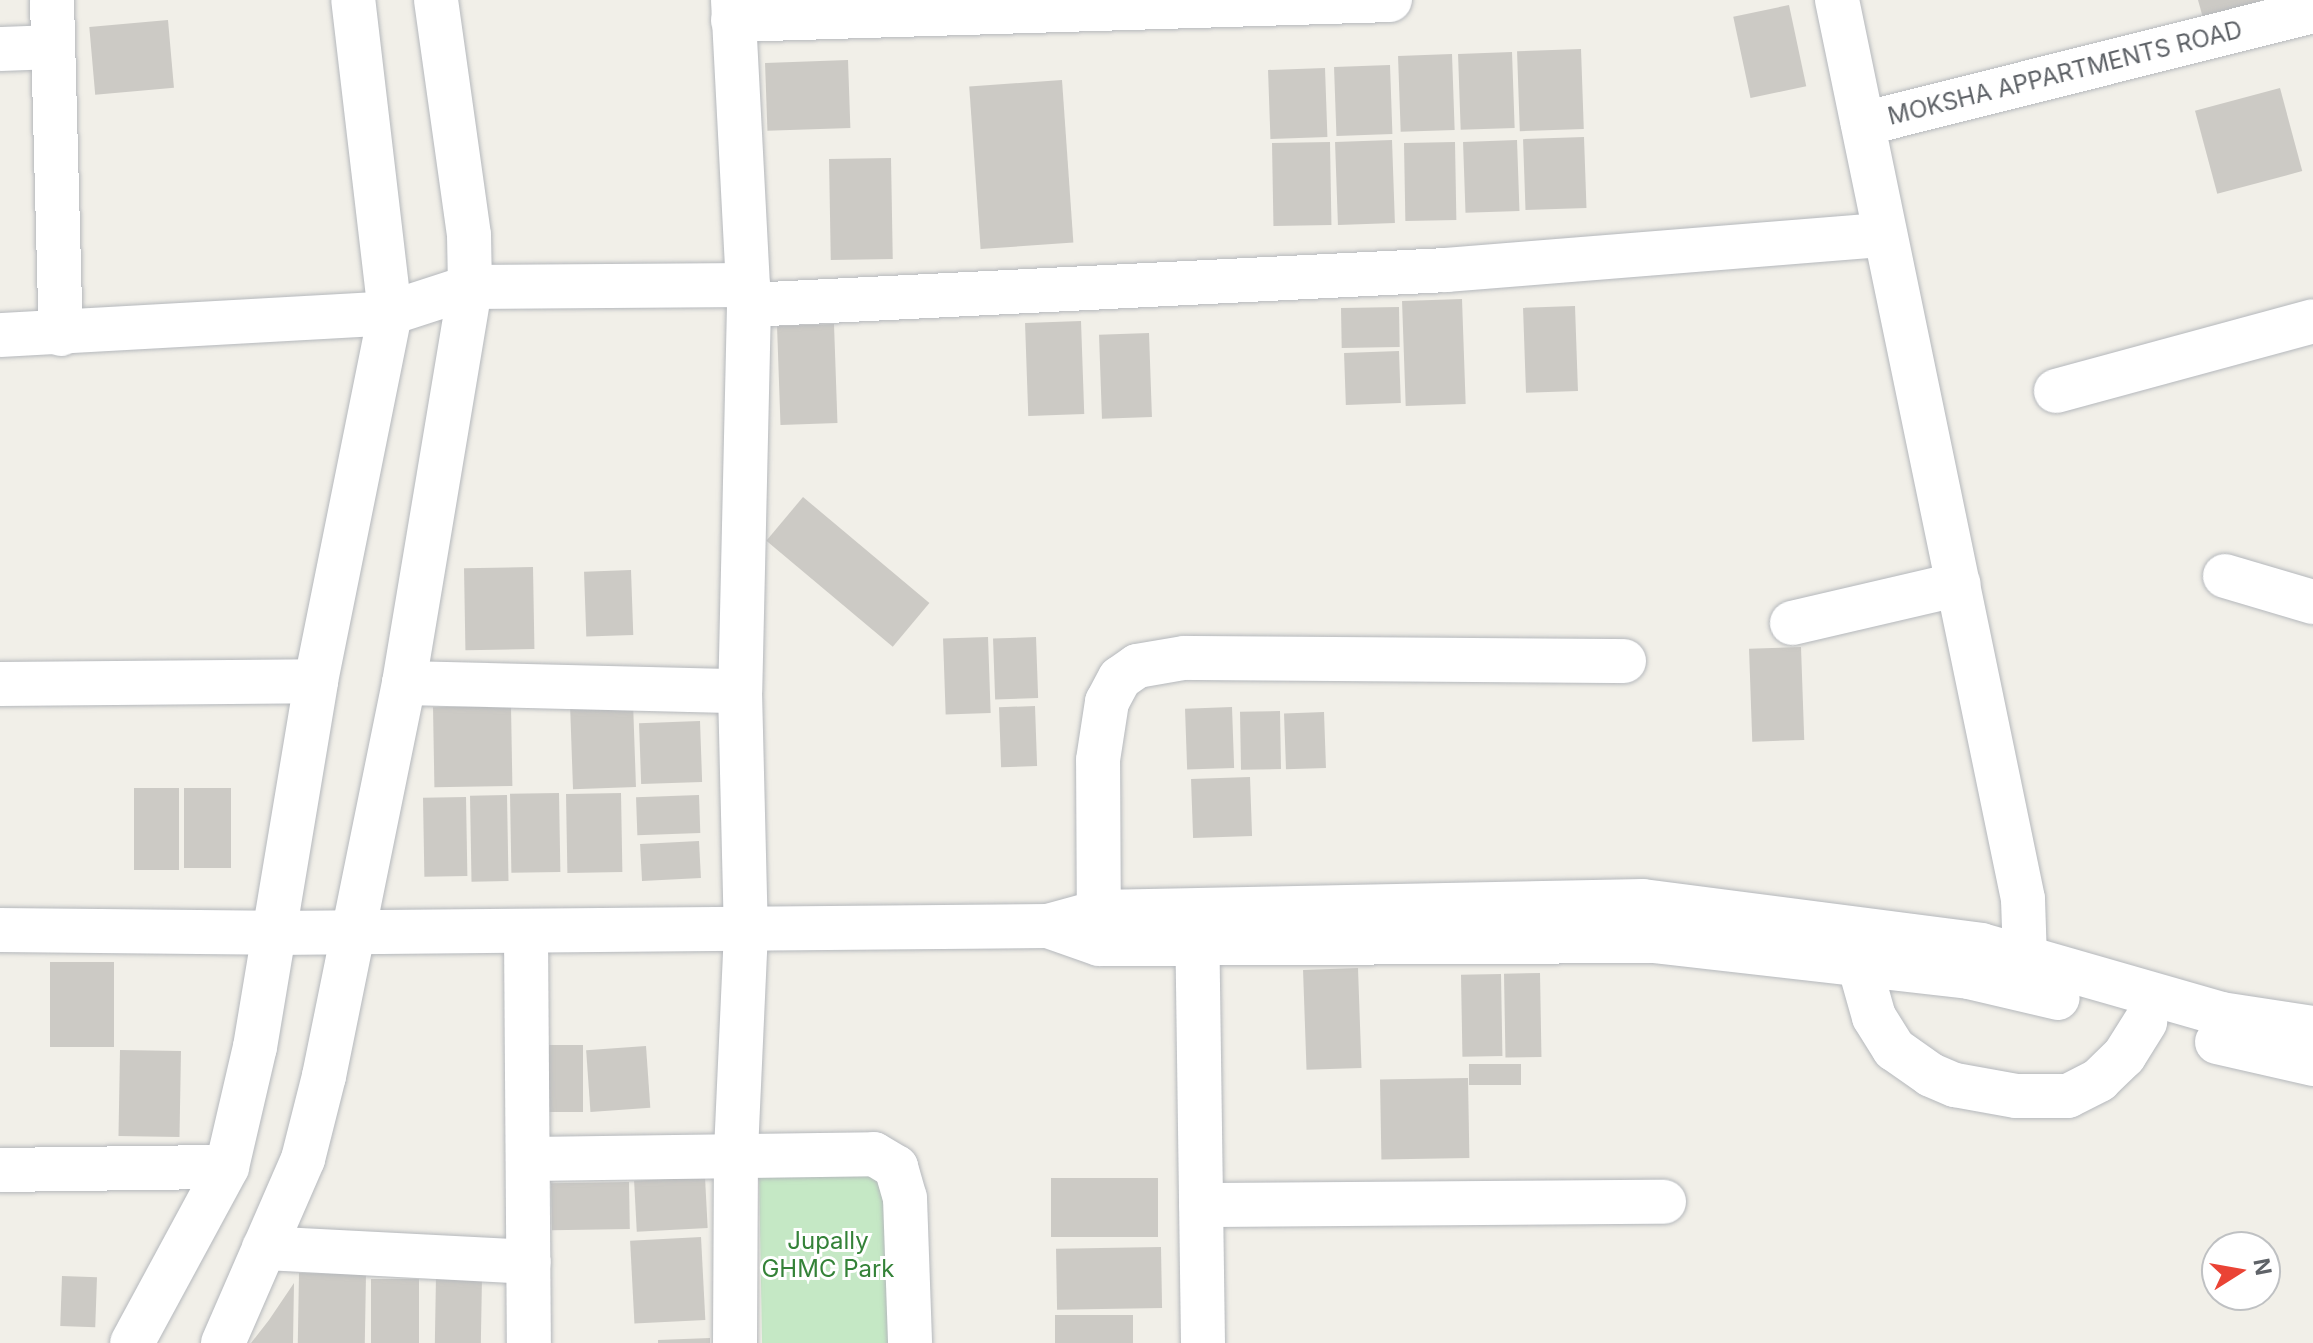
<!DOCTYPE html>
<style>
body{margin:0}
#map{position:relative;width:2313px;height:1343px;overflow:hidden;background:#f1efe8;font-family:Inter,sans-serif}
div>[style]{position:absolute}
.green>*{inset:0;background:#c5e8c5;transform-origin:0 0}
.building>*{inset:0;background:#cccac5;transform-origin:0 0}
.roads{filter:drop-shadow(0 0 2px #b5b8bc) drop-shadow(0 0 2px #b5b8bc)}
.minor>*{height:44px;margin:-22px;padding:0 22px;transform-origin:22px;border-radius:22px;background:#fff}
span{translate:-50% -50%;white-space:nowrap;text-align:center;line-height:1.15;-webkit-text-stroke:6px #fff;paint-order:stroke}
.street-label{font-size:24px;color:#5f6368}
.park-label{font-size:24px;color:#348238}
.north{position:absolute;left:2201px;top:1231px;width:80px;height:80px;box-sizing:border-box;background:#fff;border:2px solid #bfc1c3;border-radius:50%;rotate:79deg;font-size:22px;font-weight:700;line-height:32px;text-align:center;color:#5f6368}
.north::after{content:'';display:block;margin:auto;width:28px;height:36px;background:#ea4335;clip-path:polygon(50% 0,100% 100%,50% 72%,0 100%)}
</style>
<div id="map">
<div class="green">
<div style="left:894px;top:1166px;width:177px;height:135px;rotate:89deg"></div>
</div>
<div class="building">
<div style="clip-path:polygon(2198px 0,2261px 0,2261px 1px,2203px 18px)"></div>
<div style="left:1789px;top:5px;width:83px;height:57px;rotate:78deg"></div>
<div style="left:168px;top:20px;width:68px;height:79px;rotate:85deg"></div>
<div style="left:1581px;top:49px;width:80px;height:64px;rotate:88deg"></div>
<div style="left:1512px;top:52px;width:76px;height:54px;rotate:88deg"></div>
<div style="left:1452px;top:54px;width:76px;height:54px;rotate:88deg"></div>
<div style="left:848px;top:60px;width:68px;height:83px;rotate:88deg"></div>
<div style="left:1390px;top:65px;width:69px;height:56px;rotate:88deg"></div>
<div style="left:1325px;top:68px;width:69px;height:57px;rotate:88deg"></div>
<div style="left:1062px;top:80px;width:163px;height:93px;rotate:86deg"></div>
<div style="left:2280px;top:88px;width:86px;height:88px;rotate:75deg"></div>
<div style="left:1584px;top:137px;width:71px;height:61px;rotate:88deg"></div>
<div style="left:1392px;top:140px;width:83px;height:57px;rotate:88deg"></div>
<div style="left:1517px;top:140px;width:71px;height:54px;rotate:88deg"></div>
<div style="left:1330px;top:142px;width:83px;height:58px;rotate:89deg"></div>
<div style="left:1455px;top:142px;width:78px;height:51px;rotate:89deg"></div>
<div style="left:891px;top:158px;width:101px;height:62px;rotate:89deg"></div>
<div style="left:1462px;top:299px;width:105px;height:60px;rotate:88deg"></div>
<div style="left:1575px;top:306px;width:85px;height:52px;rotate:88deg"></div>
<div style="left:1399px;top:307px;width:40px;height:58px;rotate:89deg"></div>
<div style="left:1081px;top:321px;width:93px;height:56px;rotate:88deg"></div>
<div style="left:834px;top:324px;width:99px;height:57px;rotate:88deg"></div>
<div style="left:1149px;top:333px;width:84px;height:50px;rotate:88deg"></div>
<div style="left:1399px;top:351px;width:52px;height:55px;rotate:88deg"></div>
<div style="left:803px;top:497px;width:165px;height:57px;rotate:40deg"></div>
<div style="left:533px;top:567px;width:82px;height:69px;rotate:89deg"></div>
<div style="left:631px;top:570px;width:65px;height:47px;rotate:88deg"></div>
<div style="left:988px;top:637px;width:76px;height:45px;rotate:88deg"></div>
<div style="left:1036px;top:637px;width:61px;height:43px;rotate:88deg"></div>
<div style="left:1801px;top:647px;width:93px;height:52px;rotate:88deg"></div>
<div style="left:633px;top:702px;width:85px;height:63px;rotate:88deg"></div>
<div style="left:511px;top:706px;width:80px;height:78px;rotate:89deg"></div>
<div style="left:1035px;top:706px;width:60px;height:36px;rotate:88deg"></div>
<div style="left:1232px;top:707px;width:61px;height:47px;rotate:88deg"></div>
<div style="left:1280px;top:711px;width:58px;height:40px;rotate:89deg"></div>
<div style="left:1324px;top:712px;width:56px;height:40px;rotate:88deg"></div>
<div style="left:700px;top:721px;width:61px;height:61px;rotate:88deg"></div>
<div style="left:1250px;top:777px;width:59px;height:59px;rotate:88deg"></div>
<div style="left:134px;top:788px;width:45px;height:82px"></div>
<div style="left:184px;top:788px;width:47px;height:80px"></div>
<div style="left:559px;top:793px;width:79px;height:49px;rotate:89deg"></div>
<div style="left:621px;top:793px;width:79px;height:55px;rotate:89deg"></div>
<div style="left:507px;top:795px;width:86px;height:37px;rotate:89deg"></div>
<div style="left:699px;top:795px;width:38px;height:63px;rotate:88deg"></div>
<div style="left:466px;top:797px;width:79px;height:43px;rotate:89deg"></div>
<div style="left:699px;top:841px;width:37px;height:59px;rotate:87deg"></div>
<div style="left:50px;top:962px;width:64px;height:85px"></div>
<div style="left:1358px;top:968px;width:100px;height:55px;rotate:88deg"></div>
<div style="left:1540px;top:973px;width:84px;height:36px;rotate:89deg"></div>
<div style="left:1501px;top:974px;width:82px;height:40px;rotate:89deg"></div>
<div style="left:544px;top:1045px;width:39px;height:67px"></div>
<div style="left:646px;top:1046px;width:62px;height:60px;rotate:86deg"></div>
<div style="left:120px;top:1050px;width:61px;height:86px;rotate:1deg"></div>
<div style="left:1521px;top:1064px;width:21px;height:52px;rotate:90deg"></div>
<div style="left:1468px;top:1078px;width:80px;height:88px;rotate:89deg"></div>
<div style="left:705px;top:1177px;width:51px;height:71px;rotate:87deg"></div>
<div style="left:1051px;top:1178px;width:107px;height:59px"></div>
<div style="left:629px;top:1182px;width:47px;height:78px;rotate:89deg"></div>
<div style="left:701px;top:1237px;width:83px;height:71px;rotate:87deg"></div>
<div style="left:1161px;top:1247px;width:61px;height:105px;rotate:89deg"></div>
<div style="left:299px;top:1273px;width:67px;height:70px;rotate:1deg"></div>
<div style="left:62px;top:1276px;width:35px;height:50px;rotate:2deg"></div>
<div style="left:436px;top:1276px;width:46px;height:67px;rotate:1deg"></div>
<div style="left:371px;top:1279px;width:48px;height:64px"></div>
<div style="clip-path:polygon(294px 1283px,293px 1343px,251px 1343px,269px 1320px)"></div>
<div style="left:1055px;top:1315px;width:78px;height:28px"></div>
<div style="clip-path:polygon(710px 1338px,710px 1343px,658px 1343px,658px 1340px)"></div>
</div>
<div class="roads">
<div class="minor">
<div style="left:52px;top:0;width:334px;rotate:88.5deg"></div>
<div style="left:733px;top:0;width:305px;rotate:87deg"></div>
<div style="left:749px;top:305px;width:386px;rotate:91.3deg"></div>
<div style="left:740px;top:691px;width:240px;rotate:88.6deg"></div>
<div style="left:746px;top:931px;width:223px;rotate:92.6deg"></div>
<div style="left:736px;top:1154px;width:189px;rotate:90.3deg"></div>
<div style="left:1837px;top:0;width:918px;rotate:78.31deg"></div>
<div style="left:2023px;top:899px;width:59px;rotate:88.1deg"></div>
<div style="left:2025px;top:958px;width:26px;rotate:101deg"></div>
<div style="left:733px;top:20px;width:657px;rotate:-1.74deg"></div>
<div style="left:0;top:49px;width:52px;rotate:-2.2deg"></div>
<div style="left:1863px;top:124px;width:464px;rotate:-14.1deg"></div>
<div style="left:749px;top:305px;width:698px;rotate:-2.87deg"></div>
<div style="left:1446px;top:270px;width:439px;rotate:-4.6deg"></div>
<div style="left:0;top:335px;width:391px;rotate:-3.2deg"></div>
<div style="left:390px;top:313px;width:84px;rotate:-18deg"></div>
<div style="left:470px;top:287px;width:278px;rotate:-0.4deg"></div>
<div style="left:2056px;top:391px;width:266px;rotate:-15.2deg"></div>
<div style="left:2225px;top:576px;width:92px;rotate:16.5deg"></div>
<div style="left:1792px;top:623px;width:171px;rotate:-13.1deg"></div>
<div style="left:404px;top:683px;width:336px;rotate:1.4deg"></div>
<div style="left:0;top:684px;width:316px;rotate:-0.5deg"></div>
<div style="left:1197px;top:913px;width:430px;rotate:89.2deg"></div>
<div style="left:1048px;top:926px;width:54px;rotate:19.4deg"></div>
<div style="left:1099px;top:944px;width:554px;rotate:-0.31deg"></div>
<div style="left:1653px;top:941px;width:318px;rotate:6.5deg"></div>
<div style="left:1969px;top:977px;width:91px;rotate:13.3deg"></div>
<div style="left:0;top:930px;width:273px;rotate:0.6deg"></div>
<div style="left:273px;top:933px;width:775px;rotate:-0.52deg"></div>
<div style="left:1048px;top:926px;width:53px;rotate:-15.4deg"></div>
<div style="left:1099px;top:912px;width:544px;rotate:-1.16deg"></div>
<div style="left:1643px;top:901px;width:341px;rotate:7.4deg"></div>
<div style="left:1981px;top:945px;width:250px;rotate:16deg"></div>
<div style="left:2221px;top:1014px;width:93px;rotate:8.7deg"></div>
<div style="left:526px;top:932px;width:411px;rotate:89.6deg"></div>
<div style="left:1099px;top:941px;width:181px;rotate:-90.3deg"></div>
<div style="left:1098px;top:760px;width:59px;rotate:-81.2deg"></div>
<div style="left:1107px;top:702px;width:27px;rotate:-62deg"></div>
<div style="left:1120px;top:678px;width:21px;rotate:-35deg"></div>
<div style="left:1137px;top:666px;width:48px;rotate:-9.7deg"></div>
<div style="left:1184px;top:658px;width:440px;rotate:0.4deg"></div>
<div style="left:1859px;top:964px;width:55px;rotate:74.2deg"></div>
<div style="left:1874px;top:1017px;width:38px;rotate:58deg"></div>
<div style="left:1894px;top:1049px;width:45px;rotate:35.1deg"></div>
<div style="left:1931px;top:1075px;width:26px;rotate:23deg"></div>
<div style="left:1955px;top:1085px;width:62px;rotate:10.2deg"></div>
<div style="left:2016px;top:1096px;width:52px"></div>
<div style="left:2068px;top:1096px;width:35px;rotate:-27deg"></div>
<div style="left:2099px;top:1080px;width:35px;rotate:-44deg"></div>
<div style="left:2124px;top:1056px;width:40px;rotate:-58deg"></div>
<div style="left:2217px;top:1042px;width:98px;rotate:12.9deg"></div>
<div style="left:530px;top:1159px;width:344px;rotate:-0.8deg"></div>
<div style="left:874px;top:1154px;width:26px;rotate:31deg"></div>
<div style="left:896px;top:1167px;width:32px;rotate:74deg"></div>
<div style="left:905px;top:1198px;width:145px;rotate:88deg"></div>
<div style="left:0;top:1170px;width:227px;rotate:-0.8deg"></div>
<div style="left:1201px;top:1205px;width:463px;rotate:-0.4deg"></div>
<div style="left:264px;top:1248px;width:265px;rotate:3deg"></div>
<div style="left:132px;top:1343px;width:200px;rotate:-61.6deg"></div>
<div style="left:227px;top:1167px;width:123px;rotate:-76.9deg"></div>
<div style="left:255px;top:1047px;width:371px;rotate:-80.5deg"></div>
<div style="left:316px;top:681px;width:375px;rotate:-78.6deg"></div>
<div style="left:390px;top:313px;width:315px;rotate:-96.7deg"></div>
<div style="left:223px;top:1343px;width:201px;rotate:-66.5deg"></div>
<div style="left:303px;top:1159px;width:86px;rotate:-75.8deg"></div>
<div style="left:324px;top:1076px;width:401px;rotate:-78.5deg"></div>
<div style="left:404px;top:683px;width:401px;rotate:-80.5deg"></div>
<div style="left:470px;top:287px;width:52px;rotate:-91.1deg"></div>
<div style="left:469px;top:235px;width:237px;rotate:-98deg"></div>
</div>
</div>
<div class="street-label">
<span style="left:2065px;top:73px;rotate:-14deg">MOKSHA APPARTMENTS ROAD</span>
</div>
<div class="park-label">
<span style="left:828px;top:1255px">Jupally<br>GHMC Park</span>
</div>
<div class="north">N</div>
</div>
